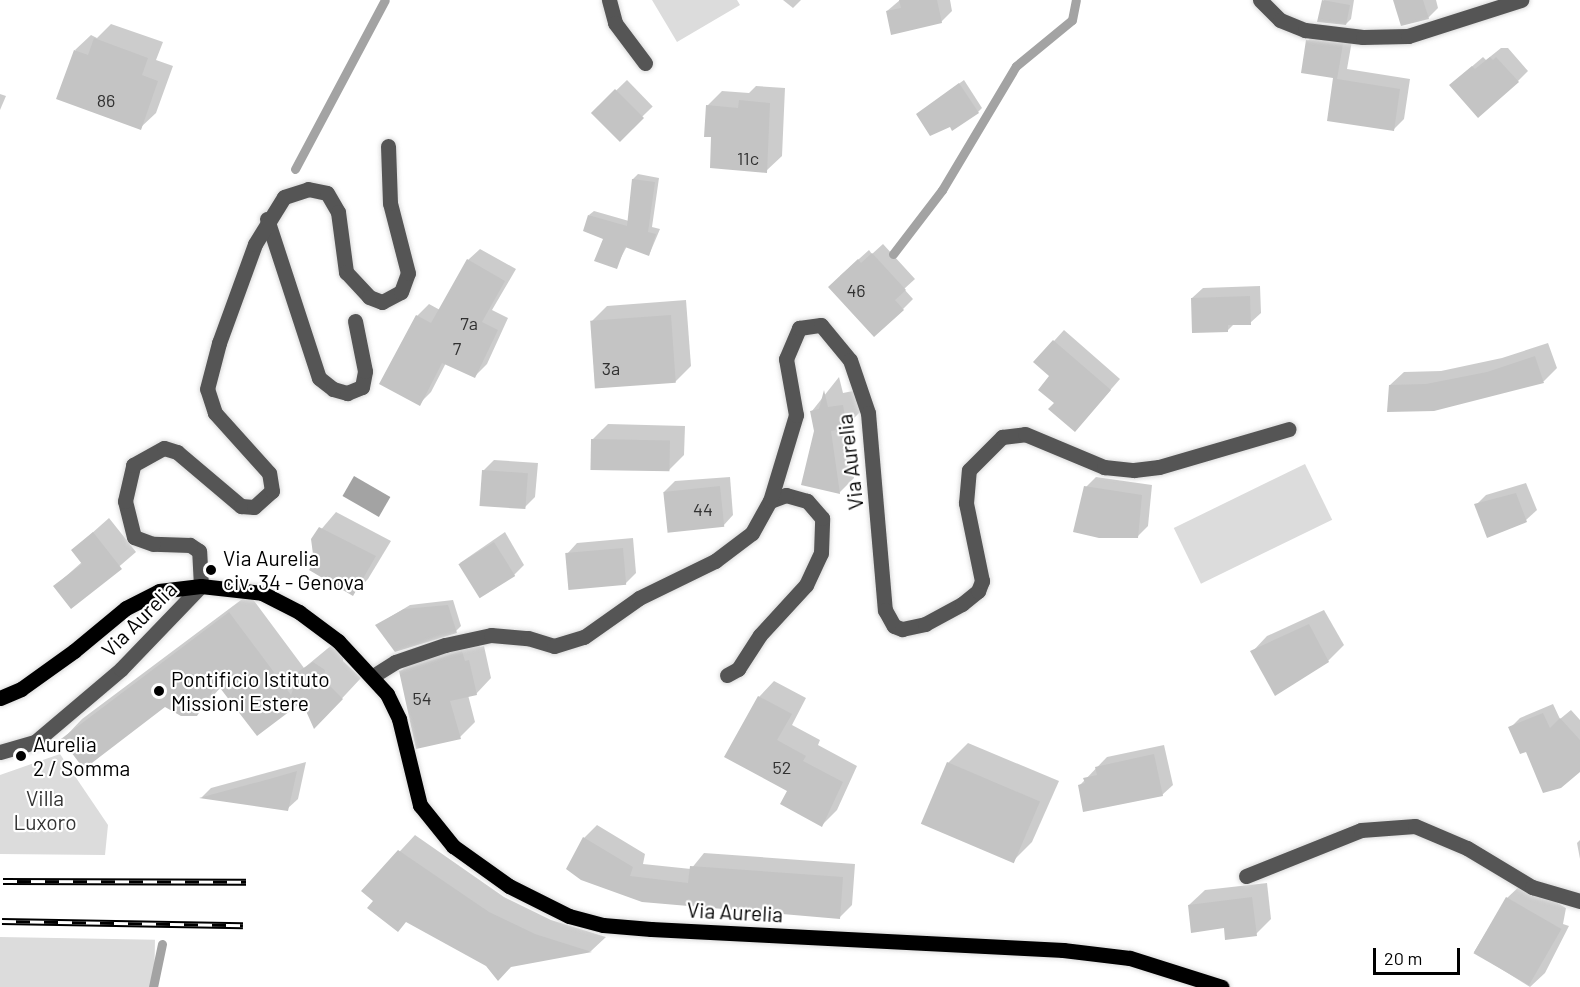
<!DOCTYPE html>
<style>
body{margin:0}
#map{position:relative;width:1580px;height:987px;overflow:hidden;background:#fff;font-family:Barlow,sans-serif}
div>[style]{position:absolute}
.green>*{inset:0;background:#dcdcdc;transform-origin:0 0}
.water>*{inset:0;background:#a3a3a3;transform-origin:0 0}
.shadow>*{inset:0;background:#0003;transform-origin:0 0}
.stream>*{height:9px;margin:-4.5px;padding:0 4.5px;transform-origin:4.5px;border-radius:4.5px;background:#a3a3a3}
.building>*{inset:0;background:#c4c4c4;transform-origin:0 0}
.roads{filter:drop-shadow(0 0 2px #dbdbdb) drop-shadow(0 0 2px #dbdbdb)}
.minor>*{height:15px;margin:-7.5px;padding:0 7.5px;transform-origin:7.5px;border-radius:7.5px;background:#555}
.major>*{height:15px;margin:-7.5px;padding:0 7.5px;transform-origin:7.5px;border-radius:7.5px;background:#000}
.rail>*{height:7px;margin-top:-3.5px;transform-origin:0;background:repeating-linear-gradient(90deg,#fff 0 14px,#000 0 28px);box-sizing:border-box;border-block:2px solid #000}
.dots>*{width:16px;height:16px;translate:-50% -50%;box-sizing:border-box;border:3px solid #fff;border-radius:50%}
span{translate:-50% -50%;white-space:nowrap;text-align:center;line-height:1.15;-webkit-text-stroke:4.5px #fff;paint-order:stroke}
.number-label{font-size:18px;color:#313131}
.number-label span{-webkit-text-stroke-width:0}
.street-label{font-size:21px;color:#000}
.poi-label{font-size:21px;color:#000}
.left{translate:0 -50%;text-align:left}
.park-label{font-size:21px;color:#333}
.scale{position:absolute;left:1373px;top:948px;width:87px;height:27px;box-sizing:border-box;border:3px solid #000;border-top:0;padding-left:8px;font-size:18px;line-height:21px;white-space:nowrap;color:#000;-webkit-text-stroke:4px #fff;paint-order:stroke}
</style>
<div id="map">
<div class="green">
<div style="clip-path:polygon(652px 0,737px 0,740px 5px,677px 42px)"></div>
<div style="left:1305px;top:464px;width:62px;height:146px;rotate:64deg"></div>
<div style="clip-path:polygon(60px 754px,108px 825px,105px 855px,0 854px,0 775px)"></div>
<div style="left:0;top:937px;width:155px;height:50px;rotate:1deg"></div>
</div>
<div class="water">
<div style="left:354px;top:476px;width:42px;height:23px;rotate:30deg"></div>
</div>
<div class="shadow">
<div style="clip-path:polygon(783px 0,801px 0,793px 8px)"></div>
<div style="clip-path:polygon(900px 0,950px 0,952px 11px,941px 22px,887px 11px)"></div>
<div style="clip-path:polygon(1324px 0,1354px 0,1351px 19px,1346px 24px,1319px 20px)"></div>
<div style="clip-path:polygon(1395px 0,1436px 0,1438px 8px,1428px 18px)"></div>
<div style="clip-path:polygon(111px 24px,163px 42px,156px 60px,173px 66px,156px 113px,140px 128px,75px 50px,91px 35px,97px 38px)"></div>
<div style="clip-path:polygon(1318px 30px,1353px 35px,1347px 69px,1410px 79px,1404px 119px,1393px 130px,1329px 120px,1335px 77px,1308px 41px)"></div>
<div style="clip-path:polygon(1501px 48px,1508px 48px,1528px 71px,1518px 81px,1462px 75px,1483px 57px,1486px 60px)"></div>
<div style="left:627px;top:80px;width:37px;height:47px;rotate:46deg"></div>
<div style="clip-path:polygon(964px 80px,982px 108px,978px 112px,950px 126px,923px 110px)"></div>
<div style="clip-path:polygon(756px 86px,785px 88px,782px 156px,766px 171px,712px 136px,707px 106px,722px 91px,749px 93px)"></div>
<div style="clip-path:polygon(0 94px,6px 96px,0 110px)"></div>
<div style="clip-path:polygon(638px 174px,659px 178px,652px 227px,660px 229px,649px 255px,627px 246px,616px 267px,605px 238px,589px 215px,594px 211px,629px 221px,633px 179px)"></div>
<div style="clip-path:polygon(883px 244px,915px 279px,904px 289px,913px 299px,903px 309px,840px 276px,869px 250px,872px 254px)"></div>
<div style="clip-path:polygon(480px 249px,516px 269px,492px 310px,508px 318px,487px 364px,475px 376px,446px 363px,431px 392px,419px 404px,417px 316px,429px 304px,440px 310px,468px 260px)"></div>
<div style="clip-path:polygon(1260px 286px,1261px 313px,1250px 323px,1234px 324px,1227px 331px,1192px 298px,1203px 288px)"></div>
<div style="clip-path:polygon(686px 300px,691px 366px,675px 382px,591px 322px,607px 306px)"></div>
<div style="clip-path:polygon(1064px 330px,1120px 379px,1085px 419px,1056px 403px,1051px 376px,1035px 362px)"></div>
<div style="clip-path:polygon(1548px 343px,1557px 368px,1544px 381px,1434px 410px,1390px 385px,1404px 372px,1441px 371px,1502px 358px)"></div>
<div style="clip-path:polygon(839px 377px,843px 393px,858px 390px,861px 411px,847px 425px,854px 478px,839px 493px,812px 411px)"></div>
<div style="clip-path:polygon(608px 424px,685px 426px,684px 455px,669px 470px,593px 439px)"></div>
<div style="clip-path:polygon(494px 460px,538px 463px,535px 497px,525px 507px,483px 471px)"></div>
<div style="clip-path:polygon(730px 477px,733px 515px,723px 526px,664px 492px,675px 481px)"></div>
<div style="clip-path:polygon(1096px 477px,1152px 485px,1148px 526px,1137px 537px,1086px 487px)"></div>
<div style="clip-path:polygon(1526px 483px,1537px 510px,1526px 520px,1488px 536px,1476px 505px,1486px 495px)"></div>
<div style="clip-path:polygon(336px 512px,391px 541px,368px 579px,353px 594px,316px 563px,313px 539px)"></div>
<div style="clip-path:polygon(109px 518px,136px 552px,72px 607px,55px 586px,82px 562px,73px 550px)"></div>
<div style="clip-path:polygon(505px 532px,524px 565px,514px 575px,460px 563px)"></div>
<div style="clip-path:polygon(633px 538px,636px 573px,626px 583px,567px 554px,577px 543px)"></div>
<div style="clip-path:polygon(249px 594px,304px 668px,333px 644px,344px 651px,343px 661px,361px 678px,333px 708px,221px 687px,196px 715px,165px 705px,63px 739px,82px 719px)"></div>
<div style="clip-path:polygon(453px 600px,461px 626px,456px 631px,377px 625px,410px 605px)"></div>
<div style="clip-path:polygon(1324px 610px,1344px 645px,1328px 661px,1275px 694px,1252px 652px,1267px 636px)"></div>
<div style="clip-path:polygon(478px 637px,480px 647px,484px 646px,491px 678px,476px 694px,468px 695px,475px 722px,460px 737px,401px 671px,416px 656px)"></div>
<div style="clip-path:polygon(774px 681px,806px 698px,792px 725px,820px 740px,818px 745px,857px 766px,837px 810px,822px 825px,789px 791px,759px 697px)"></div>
<div style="clip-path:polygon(1553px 704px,1560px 719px,1571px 710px,1580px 720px,1580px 769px,1526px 750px,1510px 728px,1520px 718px)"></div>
<div style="clip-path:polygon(968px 743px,1059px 781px,1032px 842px,1012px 862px,948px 763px)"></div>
<div style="clip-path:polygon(1164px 745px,1173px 785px,1162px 795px,1080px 785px,1107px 757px)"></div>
<div style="clip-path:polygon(306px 762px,298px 799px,287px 809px,202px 797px,211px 788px)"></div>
<div style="clip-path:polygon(597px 825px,645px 854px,643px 864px,691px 869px,704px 853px,855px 864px,852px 905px,839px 918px,655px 902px,584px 838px)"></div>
<div style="clip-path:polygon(415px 835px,504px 897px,551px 920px,606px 937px,591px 951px,511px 966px,487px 965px,363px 891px)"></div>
<div style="clip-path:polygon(1580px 840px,1580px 859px,1577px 843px)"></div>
<div style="clip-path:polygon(1267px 883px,1271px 919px,1256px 934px,1225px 927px,1189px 905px,1205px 890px)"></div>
<div style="clip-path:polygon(1523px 883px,1566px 908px,1563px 924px,1569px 926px,1545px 973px,1530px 987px,1474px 952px,1507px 898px)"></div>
</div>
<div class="stream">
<div style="left:295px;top:169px;width:191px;rotate:-62deg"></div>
<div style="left:893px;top:254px;width:81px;rotate:-52.6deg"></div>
<div style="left:942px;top:190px;width:144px;rotate:-59.2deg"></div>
<div style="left:1016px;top:66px;width:72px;rotate:-39.4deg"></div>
<div style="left:1072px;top:20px;width:20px;rotate:-79deg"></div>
<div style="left:153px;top:987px;width:44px;rotate:-78.2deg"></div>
</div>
<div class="building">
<div style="clip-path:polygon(899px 0,937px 0,942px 23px,891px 35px,886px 11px,901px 8px)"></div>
<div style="clip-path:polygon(1322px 0,1350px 5px,1346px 25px,1317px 22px)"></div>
<div style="clip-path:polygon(1393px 0,1423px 0,1429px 19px,1401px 26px)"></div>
<div style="clip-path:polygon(94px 38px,148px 58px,142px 75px,158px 81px,141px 130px,56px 99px,74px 50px,88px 55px)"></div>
<div style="clip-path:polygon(1306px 40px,1343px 44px,1337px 79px,1400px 89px,1394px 131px,1327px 121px,1333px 78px,1301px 73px)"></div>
<div style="clip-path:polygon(1490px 57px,1493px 60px,1496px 57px,1519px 82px,1478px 118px,1449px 85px,1472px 66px,1475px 69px)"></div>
<div style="clip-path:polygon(959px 83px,979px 113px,952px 131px,950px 127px,930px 136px,916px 114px)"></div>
<div style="left:615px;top:89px;width:41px;height:34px;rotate:45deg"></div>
<div style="clip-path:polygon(739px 100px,770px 103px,767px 173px,710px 168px,711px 137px,704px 137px,706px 105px,738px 108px)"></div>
<div style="clip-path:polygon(632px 179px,655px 182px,648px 232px,656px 234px,649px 256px,625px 247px,617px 269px,594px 261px,603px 239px,583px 231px,588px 215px,627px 226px)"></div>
<div style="clip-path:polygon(872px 253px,906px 290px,895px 300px,904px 310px,874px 337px,828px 287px,858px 259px,861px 263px)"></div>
<div style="clip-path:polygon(467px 259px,505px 281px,482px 322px,498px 330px,475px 378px,442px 363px,420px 406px,379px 384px,416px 315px,431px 323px)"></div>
<div style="clip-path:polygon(1250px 296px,1251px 325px,1228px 325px,1228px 332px,1192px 333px,1191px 298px)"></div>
<div style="left:671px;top:315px;width:68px;height:81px;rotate:86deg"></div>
<div style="clip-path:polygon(1053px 340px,1111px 390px,1075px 432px,1048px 409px,1054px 403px,1038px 390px,1049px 376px,1033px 362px)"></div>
<div style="clip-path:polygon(1535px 356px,1544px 383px,1434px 411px,1387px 412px,1389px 385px,1426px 384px,1487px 372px)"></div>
<div style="clip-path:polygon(824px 390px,828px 407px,843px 405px,847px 428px,831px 431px,840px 494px,801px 485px,814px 431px,810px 411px,819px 409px)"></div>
<div style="left:591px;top:439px;width:79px;height:31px;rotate:1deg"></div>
<div style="left:482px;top:470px;width:46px;height:36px;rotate:4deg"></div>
<div style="left:720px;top:486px;width:41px;height:57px;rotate:84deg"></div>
<div style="clip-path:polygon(1084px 486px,1142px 495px,1138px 538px,1099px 538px,1073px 532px)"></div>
<div style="clip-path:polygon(1516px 493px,1527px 522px,1487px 538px,1474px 504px)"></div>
<div style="clip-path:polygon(319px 527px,376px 556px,353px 596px,309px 570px,314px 562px,311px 539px)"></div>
<div style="clip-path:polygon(93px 532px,122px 569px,71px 609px,53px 586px,82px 564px,71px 550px)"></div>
<div style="left:494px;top:542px;width:40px;height:42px;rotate:58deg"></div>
<div style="left:623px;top:548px;width:37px;height:58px;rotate:85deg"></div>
<div style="clip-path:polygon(448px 605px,457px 633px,395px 652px,375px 625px,404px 609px)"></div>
<div style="clip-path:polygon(229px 612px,291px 695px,299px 671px,313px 662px,325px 670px,324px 680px,343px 699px,314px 729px,302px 702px,257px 736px,217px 684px,197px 716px,181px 716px,165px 707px,84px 769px,61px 739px)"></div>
<div style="clip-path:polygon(1309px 624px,1329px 662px,1275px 696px,1250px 651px)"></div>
<div style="clip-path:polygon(462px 651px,465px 661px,469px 660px,477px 695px,450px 701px,461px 739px,416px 749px,399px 671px)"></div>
<div style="clip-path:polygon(758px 696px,792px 714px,777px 740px,806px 756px,803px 761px,843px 782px,822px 827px,780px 804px,787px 791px,724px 757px)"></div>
<div style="clip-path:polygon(1543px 713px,1550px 728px,1560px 718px,1580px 740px,1580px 772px,1561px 788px,1543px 793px,1526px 752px,1520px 754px,1508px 727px)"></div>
<div style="clip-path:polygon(1154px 754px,1163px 796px,1083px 812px,1078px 785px,1085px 783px,1083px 778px,1097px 775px,1095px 767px)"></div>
<div style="left:947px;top:762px;width:101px;height:67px;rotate:23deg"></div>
<div style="clip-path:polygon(297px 771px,288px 811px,199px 798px,273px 778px)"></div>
<div style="clip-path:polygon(583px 837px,633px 867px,630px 876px,688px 883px,690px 866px,843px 877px,840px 919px,642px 902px,581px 880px,566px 869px)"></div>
<div style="clip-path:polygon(398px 850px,489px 912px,535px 934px,592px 952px,511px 967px,498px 981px,486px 966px,406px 922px,398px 932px,367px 908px,373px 901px,361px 891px)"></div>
<div style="clip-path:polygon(1252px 897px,1257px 936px,1225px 940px,1224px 928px,1191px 933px,1188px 905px)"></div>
<div style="left:1506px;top:897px;width:64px;height:65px;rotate:30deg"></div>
</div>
<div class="roads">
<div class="minor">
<div style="left:609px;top:0;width:24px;rotate:75deg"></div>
<div style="left:615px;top:23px;width:50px;rotate:53.1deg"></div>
<div style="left:1260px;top:0;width:28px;rotate:45deg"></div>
<div style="left:1280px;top:20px;width:27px;rotate:22deg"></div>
<div style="left:1305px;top:30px;width:58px;rotate:6.9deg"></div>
<div style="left:1363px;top:37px;width:45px;rotate:-1.3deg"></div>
<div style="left:1408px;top:36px;width:119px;rotate:-17.7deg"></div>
<div style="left:267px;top:219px;width:167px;rotate:71.9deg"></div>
<div style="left:319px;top:378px;width:18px;rotate:38deg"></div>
<div style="left:333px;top:389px;width:15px;rotate:16deg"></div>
<div style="left:347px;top:393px;width:16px;rotate:-22deg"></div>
<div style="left:362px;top:387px;width:16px;rotate:-79deg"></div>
<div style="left:365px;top:371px;width:51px;rotate:-101.3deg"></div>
<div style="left:727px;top:675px;width:13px;rotate:-29deg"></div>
<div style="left:738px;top:669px;width:40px;rotate:-57.1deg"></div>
<div style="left:760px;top:635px;width:68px;rotate:-47.4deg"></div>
<div style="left:806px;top:585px;width:35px;rotate:-65deg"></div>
<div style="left:821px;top:553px;width:35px;rotate:-88deg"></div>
<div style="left:822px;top:518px;width:23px;rotate:-131deg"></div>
<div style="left:807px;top:501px;width:22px;rotate:-164deg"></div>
<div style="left:786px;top:495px;width:17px;rotate:159deg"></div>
<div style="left:373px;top:676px;width:26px;rotate:-32deg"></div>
<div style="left:395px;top:662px;width:53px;rotate:-18.8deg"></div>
<div style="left:445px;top:645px;width:47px;rotate:-12.3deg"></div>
<div style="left:491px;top:635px;width:37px;rotate:5deg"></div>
<div style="left:528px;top:638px;width:27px;rotate:17deg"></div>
<div style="left:554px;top:646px;width:31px;rotate:-17deg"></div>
<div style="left:584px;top:637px;width:67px;rotate:-35.3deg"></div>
<div style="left:639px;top:598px;width:85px;rotate:-26deg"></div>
<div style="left:715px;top:561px;width:46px;rotate:-37.1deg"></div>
<div style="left:752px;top:533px;width:37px;rotate:-61deg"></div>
<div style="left:770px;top:501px;width:90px;rotate:-73.2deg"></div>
<div style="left:796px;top:415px;width:57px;rotate:-100.1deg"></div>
<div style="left:786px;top:359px;width:34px;rotate:-67deg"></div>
<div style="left:799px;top:328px;width:22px;rotate:-8deg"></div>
<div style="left:821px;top:325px;width:45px;rotate:50.4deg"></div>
<div style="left:850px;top:360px;width:56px;rotate:71.2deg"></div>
<div style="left:868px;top:413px;width:198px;rotate:85.1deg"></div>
<div style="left:885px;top:610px;width:18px;rotate:61deg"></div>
<div style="left:894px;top:626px;width:9px;rotate:21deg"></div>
<div style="left:902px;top:629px;width:24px;rotate:-12deg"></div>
<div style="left:925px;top:624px;width:42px;rotate:-28.4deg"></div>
<div style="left:962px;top:604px;width:21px;rotate:-39deg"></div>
<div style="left:978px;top:591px;width:11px;rotate:-68deg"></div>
<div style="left:982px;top:581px;width:80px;rotate:-101.6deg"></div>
<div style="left:966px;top:503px;width:33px;rotate:-85deg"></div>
<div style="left:969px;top:470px;width:47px;rotate:-45deg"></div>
<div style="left:1002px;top:437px;width:23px;rotate:-7deg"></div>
<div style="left:1025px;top:434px;width:86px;rotate:22.7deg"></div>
<div style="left:1104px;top:467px;width:30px;rotate:6deg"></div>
<div style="left:1134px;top:470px;width:25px;rotate:-7deg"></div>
<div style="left:1159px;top:467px;width:135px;rotate:-16.3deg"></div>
<div style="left:0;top:752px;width:36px;rotate:-16deg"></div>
<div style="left:35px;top:742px;width:113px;rotate:-40.3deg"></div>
<div style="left:121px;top:669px;width:115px;rotate:-46.1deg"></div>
<div style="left:201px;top:586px;width:35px;rotate:-93deg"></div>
<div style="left:199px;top:551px;width:11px;rotate:-146deg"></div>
<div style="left:190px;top:545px;width:37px;rotate:-178deg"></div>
<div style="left:153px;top:544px;width:20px;rotate:-160deg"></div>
<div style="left:134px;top:537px;width:37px;rotate:-104deg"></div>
<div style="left:125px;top:501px;width:37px;rotate:-77deg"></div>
<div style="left:133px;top:465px;width:35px;rotate:-29deg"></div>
<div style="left:164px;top:448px;width:14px;rotate:17deg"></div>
<div style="left:177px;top:452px;width:84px;rotate:40.2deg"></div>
<div style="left:241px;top:506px;width:13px;rotate:4deg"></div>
<div style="left:254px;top:507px;width:24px;rotate:-42deg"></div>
<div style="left:272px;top:491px;width:18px;rotate:-99deg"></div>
<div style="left:269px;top:473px;width:81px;rotate:-132deg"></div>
<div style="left:215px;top:413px;width:25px;rotate:-108deg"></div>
<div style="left:207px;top:389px;width:48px;rotate:-75.4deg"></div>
<div style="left:219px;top:343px;width:105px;rotate:-70deg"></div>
<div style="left:255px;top:244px;width:55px;rotate:-58.3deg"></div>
<div style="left:284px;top:197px;width:25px;rotate:-18deg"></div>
<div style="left:308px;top:189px;width:19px;rotate:12deg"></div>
<div style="left:327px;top:193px;width:22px;rotate:60deg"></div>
<div style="left:338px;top:212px;width:61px;rotate:82.4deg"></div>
<div style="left:346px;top:272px;width:34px;rotate:47deg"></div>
<div style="left:369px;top:297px;width:14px;rotate:21deg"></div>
<div style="left:382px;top:302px;width:21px;rotate:-28deg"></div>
<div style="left:401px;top:292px;width:20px;rotate:-70deg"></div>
<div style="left:408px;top:273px;width:72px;rotate:-104.4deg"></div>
<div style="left:390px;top:203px;width:57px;rotate:-92deg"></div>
<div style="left:1246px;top:876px;width:124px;rotate:-21.8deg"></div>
<div style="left:1361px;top:830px;width:54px;rotate:-4.2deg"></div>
<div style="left:1415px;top:826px;width:56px;rotate:22.9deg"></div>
<div style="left:1467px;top:848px;width:76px;rotate:31deg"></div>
<div style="left:1532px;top:887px;width:50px;rotate:16.3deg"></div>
</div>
<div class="major">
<div style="left:0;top:698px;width:23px;rotate:-23deg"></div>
<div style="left:21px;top:689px;width:65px;rotate:-35.6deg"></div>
<div style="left:74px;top:651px;width:67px;rotate:-39.6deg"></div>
<div style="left:126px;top:608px;width:37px;rotate:-27deg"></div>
<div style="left:159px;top:591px;width:42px;rotate:-6.8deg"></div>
<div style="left:201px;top:586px;width:61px;rotate:6.5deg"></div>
<div style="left:262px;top:593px;width:42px;rotate:27.2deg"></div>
<div style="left:299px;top:612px;width:49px;rotate:36.6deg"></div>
<div style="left:338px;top:641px;width:72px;rotate:47.2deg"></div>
<div style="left:387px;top:694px;width:28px;rotate:64deg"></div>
<div style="left:399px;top:719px;width:89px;rotate:76.3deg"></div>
<div style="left:420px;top:805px;width:53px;rotate:51.2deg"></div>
<div style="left:453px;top:846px;width:69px;rotate:35.5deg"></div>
<div style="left:509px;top:886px;width:67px;rotate:26.6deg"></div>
<div style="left:569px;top:916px;width:35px;rotate:15deg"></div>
<div style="left:603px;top:925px;width:48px;rotate:4.8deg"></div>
<div style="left:651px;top:929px;width:413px;rotate:2.9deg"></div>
<div style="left:1063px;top:950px;width:67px;rotate:6.8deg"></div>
<div style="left:1130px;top:958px;width:96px;rotate:17.5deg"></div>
</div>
</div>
<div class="rail">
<div style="left:3px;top:881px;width:243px;rotate:0.2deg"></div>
<div style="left:2px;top:921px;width:241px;rotate:1deg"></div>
</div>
<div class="dots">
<div style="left:211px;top:570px;background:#000"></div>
<div style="left:159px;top:691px;background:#000"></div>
<div style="left:21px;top:756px;background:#000"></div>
</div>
<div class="number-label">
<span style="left:106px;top:100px">86</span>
<span style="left:748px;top:158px">11c</span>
<span style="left:856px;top:290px">46</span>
<span style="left:469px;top:323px">7a</span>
<span style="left:457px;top:348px">7</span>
<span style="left:611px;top:368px">3a</span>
<span style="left:703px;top:509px">44</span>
<span style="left:422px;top:698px">54</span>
<span style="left:782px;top:767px">52</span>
</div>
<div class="street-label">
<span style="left:850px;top:462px;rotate:-97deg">Via Aurelia</span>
<span style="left:139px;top:619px;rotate:-45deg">Via Aurelia</span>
<span style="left:735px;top:912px;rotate:3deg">Via Aurelia</span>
</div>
<div class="poi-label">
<span class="left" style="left:223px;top:570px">Via Aurelia<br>civ. 34 - Genova</span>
<span class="left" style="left:171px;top:691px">Pontificio Istituto<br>Missioni Estere</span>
<span class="left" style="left:33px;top:756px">Aurelia<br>2 / Somma</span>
</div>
<div class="park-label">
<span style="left:45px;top:810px">Villa<br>Luxoro</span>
</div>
<div class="scale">20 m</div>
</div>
